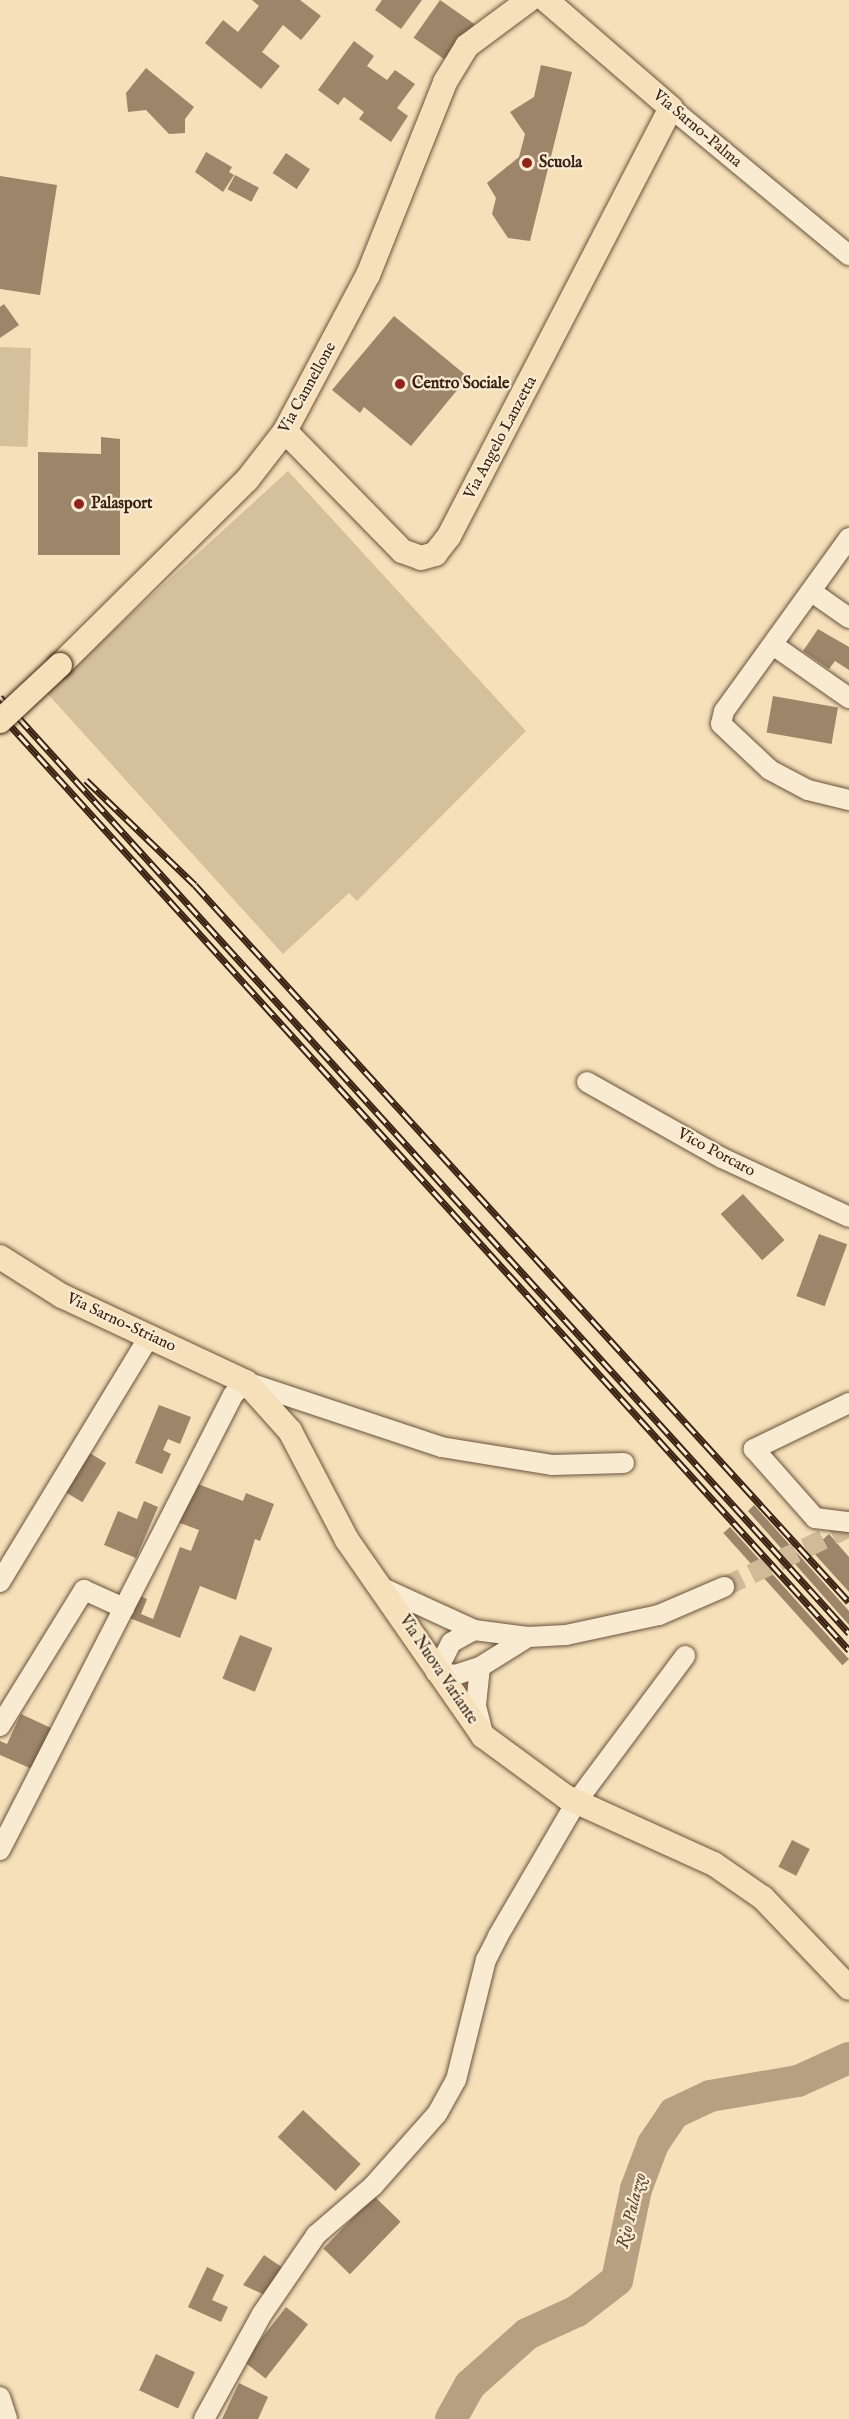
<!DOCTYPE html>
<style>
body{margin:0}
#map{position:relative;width:849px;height:2419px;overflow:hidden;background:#f5e0b9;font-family:"IM FELL English",serif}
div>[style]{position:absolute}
.green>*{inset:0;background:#d5c09d;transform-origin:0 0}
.river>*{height:32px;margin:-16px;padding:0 16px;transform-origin:16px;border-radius:16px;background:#b6a081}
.building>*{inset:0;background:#9c8569;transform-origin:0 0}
.minor-tunnel>*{height:20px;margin-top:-10px;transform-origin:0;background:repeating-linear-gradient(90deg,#d0ba98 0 20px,transparent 0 30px)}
.roads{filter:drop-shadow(0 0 2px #6a523c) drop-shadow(0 0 2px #6a523c)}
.minor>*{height:20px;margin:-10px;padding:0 10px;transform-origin:10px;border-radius:10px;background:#f8ebd2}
.major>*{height:24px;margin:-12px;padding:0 12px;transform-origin:12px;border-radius:12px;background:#f5e0b9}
.rail>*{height:7px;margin-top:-3.5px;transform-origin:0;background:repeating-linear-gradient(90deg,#f8ebd2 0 14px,#3b2313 0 28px);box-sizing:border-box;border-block:2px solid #3b2313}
.bridges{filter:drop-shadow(0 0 2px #3b2313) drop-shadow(0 0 2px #3b2313)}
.major-bridge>*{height:24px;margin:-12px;padding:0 12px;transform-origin:12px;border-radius:12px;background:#f5e0b9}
.dots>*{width:16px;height:16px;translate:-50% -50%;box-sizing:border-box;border:3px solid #f8ebd2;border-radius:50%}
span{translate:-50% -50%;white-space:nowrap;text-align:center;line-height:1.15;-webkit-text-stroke:4.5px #f8ebd2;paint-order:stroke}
.street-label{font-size:16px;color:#3b2313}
.poi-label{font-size:16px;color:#3b2313;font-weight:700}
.left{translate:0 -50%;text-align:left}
.water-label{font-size:18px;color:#604834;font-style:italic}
</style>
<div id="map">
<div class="green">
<div style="left:0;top:347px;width:31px;height:99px;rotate:2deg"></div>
<div style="clip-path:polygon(288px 471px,526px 731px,357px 901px,349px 893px,283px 954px,46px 692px)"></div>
</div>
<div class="river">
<div style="left:451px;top:2419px;width:39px;rotate:-61deg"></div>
<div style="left:470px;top:2385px;width:76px;rotate:-41.8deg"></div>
<div style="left:527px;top:2334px;width:55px;rotate:-24.7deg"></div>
<div style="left:577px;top:2311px;width:51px;rotate:-37.8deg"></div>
<div style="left:617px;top:2280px;width:93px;rotate:-78.2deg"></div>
<div style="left:636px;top:2189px;width:48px;rotate:-69.3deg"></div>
<div style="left:653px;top:2144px;width:37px;rotate:-56deg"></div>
<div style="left:674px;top:2113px;width:40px;rotate:-25deg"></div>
<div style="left:710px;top:2096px;width:89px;rotate:-9.7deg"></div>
<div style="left:798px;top:2081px;width:56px;rotate:-24.3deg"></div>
</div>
<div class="building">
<div style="clip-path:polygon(252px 0,300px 0,321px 16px,301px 40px,283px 25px,262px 52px,280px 66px,261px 89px,205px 43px,223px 20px,238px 32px,259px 6px)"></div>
<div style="clip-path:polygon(382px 0,422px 0,401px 29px,375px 10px)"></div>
<div style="left:440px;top:0;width:42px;height:46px;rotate:35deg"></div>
<div style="clip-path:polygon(354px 41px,374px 56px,367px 66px,387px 80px,395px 70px,415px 84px,397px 108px,408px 116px,391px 142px,359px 119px,364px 112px,344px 97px,338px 105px,318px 90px)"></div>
<div style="clip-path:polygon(541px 65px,572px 72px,530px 241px,508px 238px,492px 214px,496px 198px,487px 183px,519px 157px,525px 134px,510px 112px,534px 97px)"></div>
<div style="clip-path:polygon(146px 68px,194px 107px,185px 119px,185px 133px,169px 134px,146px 110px,128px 112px,126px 93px)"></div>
<div style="clip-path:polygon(206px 152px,232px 167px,229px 172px,234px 175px,223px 192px,195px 172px)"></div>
<div style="left:286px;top:153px;width:29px;height:24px;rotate:34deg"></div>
<div style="left:235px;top:175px;width:27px;height:16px;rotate:28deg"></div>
<div style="clip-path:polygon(0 176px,57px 185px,40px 295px,0 289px)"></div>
<div style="clip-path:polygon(4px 304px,19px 325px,0 338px,0 307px)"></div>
<div style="clip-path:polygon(394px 316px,468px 377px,411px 446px,364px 407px,360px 413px,332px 390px)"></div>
<div style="clip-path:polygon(101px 437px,120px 439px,120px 555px,38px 555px,38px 452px,101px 454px)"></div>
<div style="clip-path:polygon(818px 629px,849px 647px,849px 670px,835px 661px,829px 669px,803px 651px)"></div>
<div style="left:773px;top:696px;width:66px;height:37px;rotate:10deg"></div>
<div style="left:743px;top:1194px;width:62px;height:30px;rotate:48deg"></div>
<div style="left:819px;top:1234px;width:30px;height:66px;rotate:20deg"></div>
<div style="clip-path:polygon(159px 1405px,191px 1417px,180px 1444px,168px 1439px,163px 1450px,171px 1454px,162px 1474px,135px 1463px)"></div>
<div style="left:83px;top:1449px;width:27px;height:46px;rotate:31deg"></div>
<div style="clip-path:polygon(195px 1483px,243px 1501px,246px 1493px,274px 1504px,260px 1541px,255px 1539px,236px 1600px,200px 1586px,180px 1638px,127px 1617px,136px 1594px,147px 1599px,141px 1614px,153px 1619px,180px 1547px,191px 1551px,199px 1530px,172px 1520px)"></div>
<div style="clip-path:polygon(144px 1501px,158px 1507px,136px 1558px,104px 1545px,118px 1511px,137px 1519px)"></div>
<div style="clip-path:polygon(754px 1505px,849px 1611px,849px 1625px,748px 1511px)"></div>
<div style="left:730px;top:1527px;width:178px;height:9px;rotate:48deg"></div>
<div style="clip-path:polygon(829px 1534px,849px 1557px,849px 1592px,811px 1550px)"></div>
<div style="left:240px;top:1635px;width:35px;height:47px;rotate:22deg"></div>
<div style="clip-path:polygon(21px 1714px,51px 1728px,32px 1769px,0 1755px,0 1741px,7px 1744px)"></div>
<div style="left:792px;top:1840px;width:20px;height:30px;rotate:27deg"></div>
<div style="left:303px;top:2110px;width:79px;height:37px;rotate:43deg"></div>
<div style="left:374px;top:2196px;width:37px;height:73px;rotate:44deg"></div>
<div style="clip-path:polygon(264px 2255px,286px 2270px,267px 2296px,243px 2285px)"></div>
<div style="clip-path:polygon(207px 2267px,224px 2275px,212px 2300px,228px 2307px,221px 2322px,188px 2307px)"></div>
<div style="left:286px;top:2307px;width:28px;height:69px;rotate:38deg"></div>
<div style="left:156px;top:2354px;width:43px;height:40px;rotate:25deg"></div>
<div style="clip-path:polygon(239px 2383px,268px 2397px,258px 2419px,222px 2419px)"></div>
</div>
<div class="minor-tunnel">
<div style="left:724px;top:1587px;width:139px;rotate:-25.6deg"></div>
</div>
<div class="roads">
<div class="minor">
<div style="left:671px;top:108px;width:231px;rotate:39.6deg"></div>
<div style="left:849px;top:538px;width:213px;rotate:125.8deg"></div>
<div style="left:724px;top:711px;width:13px;rotate:103deg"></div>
<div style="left:721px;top:724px;width:67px;rotate:43.2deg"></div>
<div style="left:770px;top:770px;width:43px;rotate:27.8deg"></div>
<div style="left:808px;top:790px;width:42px;rotate:13.7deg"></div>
<div style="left:812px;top:592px;width:45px;rotate:35.1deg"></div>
<div style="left:773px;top:645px;width:93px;rotate:34.9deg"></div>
<div style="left:587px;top:1082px;width:155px;rotate:29.4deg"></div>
<div style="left:722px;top:1158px;width:140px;rotate:24.9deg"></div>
<div style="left:849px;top:1403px;width:106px;rotate:154.2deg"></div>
<div style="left:754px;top:1449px;width:92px;rotate:48.5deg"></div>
<div style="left:815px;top:1518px;width:34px;rotate:7deg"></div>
<div style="left:0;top:1582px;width:287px;rotate:-58.7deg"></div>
<div style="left:385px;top:1589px;width:98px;rotate:24.7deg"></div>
<div style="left:474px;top:1630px;width:54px;rotate:7.4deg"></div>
<div style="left:528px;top:1637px;width:38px;rotate:-3deg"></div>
<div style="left:566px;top:1635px;width:95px;rotate:-12.1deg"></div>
<div style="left:659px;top:1615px;width:71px;rotate:-23.3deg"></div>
<div style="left:474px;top:1630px;width:26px;rotate:151deg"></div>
<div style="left:451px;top:1643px;width:33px;rotate:117deg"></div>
<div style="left:436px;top:1672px;width:19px;rotate:9deg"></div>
<div style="left:455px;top:1675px;width:26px;rotate:-18deg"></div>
<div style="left:480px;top:1667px;width:57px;rotate:-32deg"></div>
<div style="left:480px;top:1667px;width:39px;rotate:96deg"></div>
<div style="left:476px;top:1706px;width:25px;rotate:76deg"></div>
<div style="left:0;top:1726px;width:160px;rotate:-58.3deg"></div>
<div style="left:84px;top:1590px;width:44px;rotate:24.2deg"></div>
<div style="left:0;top:1850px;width:511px;rotate:-62.88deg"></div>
<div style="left:233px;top:1395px;width:18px;rotate:-45deg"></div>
<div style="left:246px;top:1382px;width:206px;rotate:18.4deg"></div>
<div style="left:441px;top:1447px;width:112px;rotate:9.2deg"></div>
<div style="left:552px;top:1465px;width:72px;rotate:-1.6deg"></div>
<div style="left:0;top:2397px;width:23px;rotate:72deg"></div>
<div style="left:204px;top:2419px;width:120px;rotate:-61.1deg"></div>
<div style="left:262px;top:2314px;width:96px;rotate:-55.6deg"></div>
<div style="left:316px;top:2235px;width:75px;rotate:-40.7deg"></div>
<div style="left:373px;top:2186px;width:96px;rotate:-48.4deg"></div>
<div style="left:437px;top:2114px;width:39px;rotate:-61deg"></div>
<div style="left:456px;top:2080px;width:124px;rotate:-76deg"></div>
<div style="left:486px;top:1960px;width:27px;rotate:-63deg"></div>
<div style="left:498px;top:1936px;width:156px;rotate:-59.7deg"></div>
<div style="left:577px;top:1801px;width:181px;rotate:-53.3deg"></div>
</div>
<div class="major">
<div style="left:285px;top:431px;width:168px;rotate:45.7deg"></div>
<div style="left:402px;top:551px;width:20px;rotate:20deg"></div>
<div style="left:421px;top:558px;width:15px;rotate:-16deg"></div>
<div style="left:435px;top:554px;width:23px;rotate:-52deg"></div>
<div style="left:449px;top:536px;width:482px;rotate:-62.6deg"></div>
<div style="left:671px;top:108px;width:165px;rotate:-139.2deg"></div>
<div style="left:60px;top:665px;width:263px;rotate:-44.7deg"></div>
<div style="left:247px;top:480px;width:62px;rotate:-52.2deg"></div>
<div style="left:285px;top:431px;width:177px;rotate:-62deg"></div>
<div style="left:368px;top:275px;width:208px;rotate:-68.2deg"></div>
<div style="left:445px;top:82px;width:42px;rotate:-58.6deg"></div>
<div style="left:467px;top:46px;width:77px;rotate:-36.6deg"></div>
<div style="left:0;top:1257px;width:73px;rotate:32.2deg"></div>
<div style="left:62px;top:1296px;width:203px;rotate:25.1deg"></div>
<div style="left:246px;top:1382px;width:66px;rotate:48.1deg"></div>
<div style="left:290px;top:1431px;width:123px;rotate:62.4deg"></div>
<div style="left:347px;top:1540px;width:239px;rotate:55.2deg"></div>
<div style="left:483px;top:1736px;width:103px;rotate:36.3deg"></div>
<div style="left:566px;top:1797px;width:162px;rotate:24.4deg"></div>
<div style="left:714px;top:1864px;width:60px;rotate:34.8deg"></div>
<div style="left:763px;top:1898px;width:124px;rotate:46.3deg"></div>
</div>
</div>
<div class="rail">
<div style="left:0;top:697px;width:1264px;rotate:47.79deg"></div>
<div style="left:0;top:714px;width:1264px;rotate:47.79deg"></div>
<div style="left:86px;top:780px;width:151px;rotate:43.9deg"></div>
<div style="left:195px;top:885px;width:970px;rotate:47.63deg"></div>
</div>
<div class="bridges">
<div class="major-bridge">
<div style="left:0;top:721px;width:82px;rotate:-43deg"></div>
</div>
</div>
<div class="dots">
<div style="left:527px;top:163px;background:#8f2418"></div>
<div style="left:400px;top:384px;background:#8f2418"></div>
<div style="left:79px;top:504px;background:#8f2418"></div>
</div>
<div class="street-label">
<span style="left:697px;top:129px;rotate:40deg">Via Sarno-Palma</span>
<span style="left:308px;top:388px;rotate:-61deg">Via Cannellone</span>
<span style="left:501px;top:438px;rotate:-62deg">Via Angelo Lanzetta</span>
<span style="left:716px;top:1153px;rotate:28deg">Vico Porcaro</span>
<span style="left:121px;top:1323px;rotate:25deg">Via Sarno-Striano</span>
<span style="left:438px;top:1670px;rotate:56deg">Via Nuova Variante</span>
</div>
<div class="poi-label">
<span class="left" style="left:539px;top:163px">Scuola</span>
<span class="left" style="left:412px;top:384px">Centro Sociale</span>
<span class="left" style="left:91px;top:504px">Palasport</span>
</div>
<div class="water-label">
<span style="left:633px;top:2211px;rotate:-76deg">Rio Palazzo</span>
</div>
</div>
